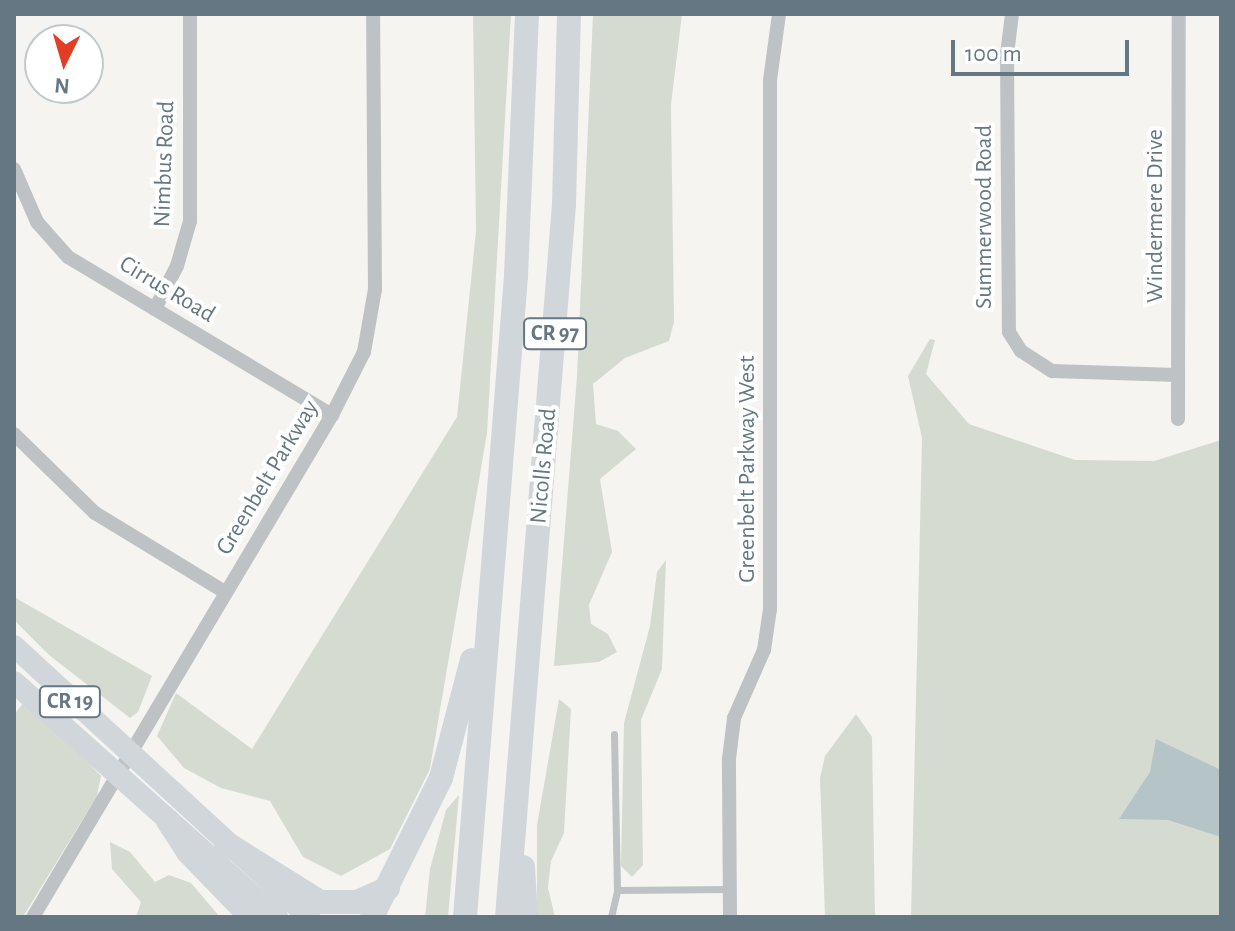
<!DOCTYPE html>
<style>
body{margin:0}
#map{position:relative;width:1235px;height:931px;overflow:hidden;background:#f5f4f1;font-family:"Alegreya Sans",sans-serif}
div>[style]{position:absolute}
.green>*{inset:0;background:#d6dbd2}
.water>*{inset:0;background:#b5c4c6}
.lane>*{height:7px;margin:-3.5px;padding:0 3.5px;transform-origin:3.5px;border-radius:3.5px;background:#bec2c5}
.street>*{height:14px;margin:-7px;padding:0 7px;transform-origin:7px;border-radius:7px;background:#bec2c5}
.primary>*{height:22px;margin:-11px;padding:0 11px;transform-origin:11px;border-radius:11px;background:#d1d6da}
.highway>*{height:24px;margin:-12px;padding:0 12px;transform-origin:12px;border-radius:12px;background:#d1d6da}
span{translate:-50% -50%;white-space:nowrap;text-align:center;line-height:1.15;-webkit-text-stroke:8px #fff;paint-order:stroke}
.shield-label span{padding:2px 6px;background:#fff;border:2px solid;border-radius:6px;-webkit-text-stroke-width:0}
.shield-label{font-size:22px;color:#647782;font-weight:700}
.street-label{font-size:24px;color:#647782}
.frame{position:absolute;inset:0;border:16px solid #647782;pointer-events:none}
.north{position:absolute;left:24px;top:24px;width:80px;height:80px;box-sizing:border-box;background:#fff;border:2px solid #c1c9cd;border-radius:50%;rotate:185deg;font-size:22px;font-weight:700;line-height:32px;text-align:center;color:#647782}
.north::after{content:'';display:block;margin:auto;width:28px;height:36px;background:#e23e24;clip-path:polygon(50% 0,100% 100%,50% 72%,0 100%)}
.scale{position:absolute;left:951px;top:40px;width:178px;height:36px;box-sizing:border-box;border:4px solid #647782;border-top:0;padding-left:10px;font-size:24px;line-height:28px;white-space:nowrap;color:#647782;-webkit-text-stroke:6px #fff;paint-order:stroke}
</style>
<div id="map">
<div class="green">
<div style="clip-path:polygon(473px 14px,511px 14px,487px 433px,430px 769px,390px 849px,341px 876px,303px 857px,270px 801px,221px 788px,184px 768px,157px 736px,176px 693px,252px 749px,457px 417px,476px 231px)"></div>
<div style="clip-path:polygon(593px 14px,682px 14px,671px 105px,674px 322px,669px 341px,625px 358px,593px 384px,596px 424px,618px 431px,636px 449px,600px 479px,612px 552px,589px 605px,591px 624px,608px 634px,617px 652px,599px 662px,554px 666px,577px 376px)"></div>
<div style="clip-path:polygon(930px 339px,935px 340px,926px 374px,969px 424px,1075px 460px,1154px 461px,1221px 440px,1221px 917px,911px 917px,922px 438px,908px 376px)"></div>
<div style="clip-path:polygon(666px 560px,662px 669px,641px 720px,643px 865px,632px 877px,621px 866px,624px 723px,650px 626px,657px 572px)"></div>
<div style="clip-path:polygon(14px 597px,152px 676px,138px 712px,130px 718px,49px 655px,14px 620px)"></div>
<div style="clip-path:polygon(26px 699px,101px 776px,97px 796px,23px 917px,14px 917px,14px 715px)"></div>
<div style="clip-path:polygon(559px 699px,571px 709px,564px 833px,551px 861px,548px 888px,555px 917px,537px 917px,537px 825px)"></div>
<div style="clip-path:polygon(856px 714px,872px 737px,875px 917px,825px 917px,820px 778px,825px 756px)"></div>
<div style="clip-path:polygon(459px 795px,448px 917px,425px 917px,430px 869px,446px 810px)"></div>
<div style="clip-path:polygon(110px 842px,130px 852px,155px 882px,169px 875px,191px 883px,220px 917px,136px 917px,141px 902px,112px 869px)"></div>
</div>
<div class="water">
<div style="clip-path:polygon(1156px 739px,1221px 770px,1221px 837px,1168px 820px,1119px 819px,1150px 772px)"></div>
</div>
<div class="lane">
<div style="left:614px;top:734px;width:156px;rotate:88.9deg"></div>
<div style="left:617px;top:890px;width:113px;rotate:-0.5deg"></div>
<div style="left:611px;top:917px;width:28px;rotate:-77deg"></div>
</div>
<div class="street">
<div style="left:1012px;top:14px;width:40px;rotate:97.1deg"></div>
<div style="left:1007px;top:54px;width:278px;rotate:89.6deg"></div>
<div style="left:1009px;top:332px;width:22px;rotate:58deg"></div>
<div style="left:1021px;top:351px;width:37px;rotate:33deg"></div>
<div style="left:1052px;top:371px;width:125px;rotate:1.8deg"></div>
<div style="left:14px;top:169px;width:58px;rotate:66.5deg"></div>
<div style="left:37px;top:222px;width:47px;rotate:48.5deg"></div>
<div style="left:68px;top:257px;width:308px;rotate:30.9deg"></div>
<div style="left:155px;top:309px;width:48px;rotate:-62.9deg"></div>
<div style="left:177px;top:266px;width:47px;rotate:-73.9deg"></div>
<div style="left:190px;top:221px;width:207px;rotate:-90deg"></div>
<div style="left:1178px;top:419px;width:405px;rotate:-89.9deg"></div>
<div style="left:14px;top:434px;width:113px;rotate:44.3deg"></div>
<div style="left:95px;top:513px;width:152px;rotate:31.3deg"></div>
<div style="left:33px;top:917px;width:584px;rotate:-59.22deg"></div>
<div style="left:332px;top:415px;width:71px;rotate:-63.1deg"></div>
<div style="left:364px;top:352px;width:64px;rotate:-80.1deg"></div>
<div style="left:375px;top:289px;width:275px;rotate:-90.4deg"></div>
<div style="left:730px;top:917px;width:158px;rotate:-90.4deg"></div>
<div style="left:729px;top:759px;width:41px;rotate:-83deg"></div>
<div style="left:734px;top:718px;width:74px;rotate:-66.2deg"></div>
<div style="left:764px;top:650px;width:41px;rotate:-81.7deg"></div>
<div style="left:770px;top:609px;width:529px;rotate:-90deg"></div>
<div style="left:770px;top:80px;width:67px;rotate:-82.2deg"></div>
</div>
<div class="primary">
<div style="left:14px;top:646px;width:401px;rotate:42.6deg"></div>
<div style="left:14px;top:682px;width:353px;rotate:41.8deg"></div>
</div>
<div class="highway">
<div style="left:168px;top:821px;width:37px;rotate:57deg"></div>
<div style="left:188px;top:852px;width:91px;rotate:45.9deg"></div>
<div style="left:226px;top:843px;width:111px;rotate:32.1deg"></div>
<div style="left:320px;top:902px;width:37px"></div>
<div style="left:357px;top:902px;width:34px;rotate:-24deg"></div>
<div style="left:523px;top:867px;width:50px;rotate:86.6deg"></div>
<div style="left:372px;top:917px;width:155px;rotate:-63.6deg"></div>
<div style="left:441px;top:778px;width:122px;rotate:-75.3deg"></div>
<div style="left:465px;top:917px;width:643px;rotate:-85.45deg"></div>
<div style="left:516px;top:276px;width:262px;rotate:-87.6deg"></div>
<div style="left:507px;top:917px;width:715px;rotate:-85.43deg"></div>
<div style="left:564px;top:204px;width:190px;rotate:-88.5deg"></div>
</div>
<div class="shield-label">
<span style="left:555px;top:334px">CR 97</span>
<span style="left:70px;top:702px">CR 19</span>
</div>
<div class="street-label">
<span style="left:165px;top:164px;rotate:-88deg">Nimbus Road</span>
<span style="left:1156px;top:216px;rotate:-90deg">Windermere Drive</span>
<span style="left:985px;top:217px;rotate:-90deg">Summerwood Road</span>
<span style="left:167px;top:290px;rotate:31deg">Cirrus Road</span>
<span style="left:544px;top:466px;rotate:-85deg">Nicolls Road</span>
<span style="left:748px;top:469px;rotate:-90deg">Greenbelt Parkway West</span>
<span style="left:268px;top:478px;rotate:-59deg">Greenbelt Parkway</span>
</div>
<div class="frame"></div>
<div class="north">N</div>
<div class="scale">100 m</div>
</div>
